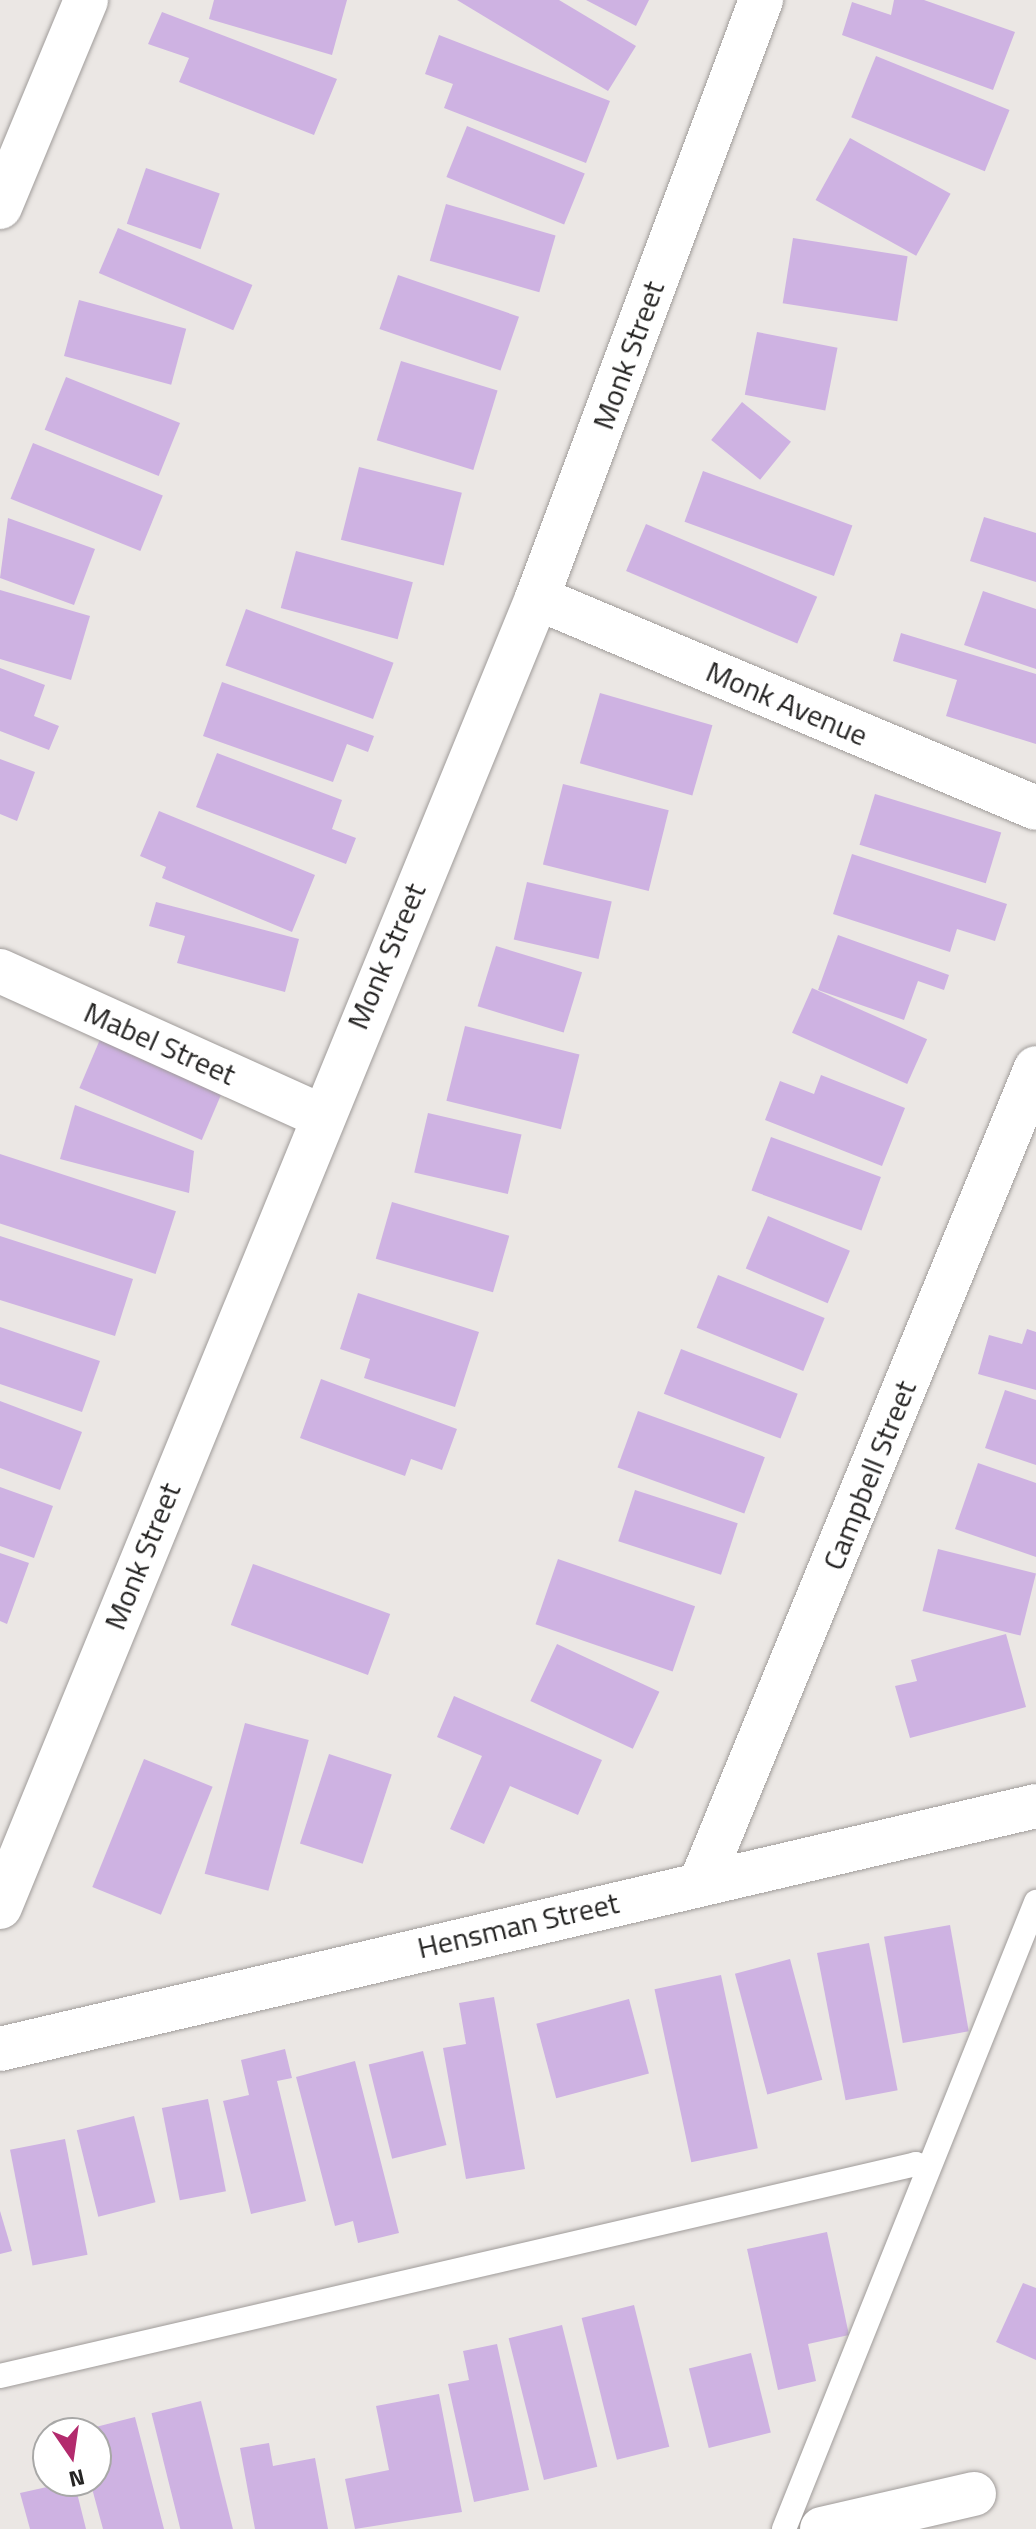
<!DOCTYPE html>
<style>
body{margin:0}
#map{position:relative;width:1036px;height:2529px;overflow:hidden;background:#ebe7e4;font-family:"Titillium Web",sans-serif}
div>[style]{position:absolute}
.building>*{inset:0;background:#ceb2e2;transform-origin:0 0}
.roads{filter:drop-shadow(0 0 2px #a09c9a) drop-shadow(0 0 2px #a09c9a)}
.lane>*{height:24px;margin:-12px;padding:0 12px;transform-origin:12px;border-radius:12px;background:#fff}
.street>*{height:44px;margin:-22px;padding:0 22px;transform-origin:22px;border-radius:22px;background:#fff}
span{translate:-50% -50%;white-space:nowrap;text-align:center;line-height:1.15;-webkit-text-stroke:6px #fff;paint-order:stroke}
.street-label{font-size:30px;color:#262524}
.north{position:absolute;left:32px;top:2417px;width:80px;height:80px;box-sizing:border-box;background:#fff;border:2px solid #a8a8a7;border-radius:50%;rotate:167deg;font-size:22px;font-weight:700;line-height:32px;text-align:center;color:#262524}
.north::after{content:'';display:block;margin:auto;width:28px;height:36px;background:#b32b6d;clip-path:polygon(50% 0,100% 100%,50% 72%,0 100%)}
</style>
<div id="map">
<div class="building">
<div style="clip-path:polygon(214px 0,347px 0,332px 55px,209px 19px)"></div>
<div style="clip-path:polygon(457px 0,559px 0,636px 46px,608px 91px)"></div>
<div style="clip-path:polygon(586px 0,649px 0,636px 26px)"></div>
<div style="clip-path:polygon(894px 0,924px 0,1015px 32px,993px 90px,842px 35px,852px 2px,891px 15px)"></div>
<div style="clip-path:polygon(162px 12px,337px 79px,314px 135px,179px 82px,189px 58px,148px 44px)"></div>
<div style="clip-path:polygon(439px 35px,610px 101px,586px 163px,444px 108px,453px 84px,425px 74px)"></div>
<div style="left:876px;top:56px;width:144px;height:66px;rotate:22deg"></div>
<div style="left:467px;top:126px;width:127px;height:55px;rotate:22deg"></div>
<div style="left:850px;top:138px;width:115px;height:71px;rotate:29deg"></div>
<div style="left:146px;top:168px;width:78px;height:59px;rotate:19deg"></div>
<div style="left:446px;top:204px;width:114px;height:59px;rotate:16deg"></div>
<div style="left:118px;top:228px;width:146px;height:49px;rotate:23deg"></div>
<div style="left:793px;top:238px;width:116px;height:66px;rotate:9deg"></div>
<div style="left:398px;top:275px;width:128px;height:57px;rotate:19deg"></div>
<div style="left:79px;top:300px;width:111px;height:58px;rotate:15deg"></div>
<div style="left:757px;top:332px;width:82px;height:64px;rotate:11deg"></div>
<div style="left:401px;top:361px;width:101px;height:83px;rotate:17deg"></div>
<div style="left:66px;top:377px;width:123px;height:57px;rotate:22deg"></div>
<div style="left:742px;top:402px;width:63px;height:49px;rotate:39deg"></div>
<div style="left:33px;top:443px;width:140px;height:60px;rotate:22deg"></div>
<div style="left:359px;top:467px;width:106px;height:75px;rotate:14deg"></div>
<div style="left:703px;top:471px;width:159px;height:54px;rotate:20deg"></div>
<div style="clip-path:polygon(984px 517px,1036px 533px,1036px 582px,970px 561px)"></div>
<div style="clip-path:polygon(8px 518px,95px 549px,74px 605px,0 578px)"></div>
<div style="left:646px;top:524px;width:186px;height:51px;rotate:23deg"></div>
<div style="left:296px;top:551px;width:121px;height:59px;rotate:15deg"></div>
<div style="clip-path:polygon(0 590px,90px 616px,71px 680px,0 659px)"></div>
<div style="clip-path:polygon(983px 591px,1036px 609px,1036px 669px,964px 645px)"></div>
<div style="left:246px;top:609px;width:157px;height:60px;rotate:20deg"></div>
<div style="clip-path:polygon(901px 633px,1036px 674px,1036px 744px,946px 716px,957px 680px,893px 661px)"></div>
<div style="clip-path:polygon(0 668px,45px 685px,34px 716px,59px 726px,49px 750px,0 731px)"></div>
<div style="clip-path:polygon(222px 682px,374px 736px,368px 752px,347px 744px,333px 782px,203px 736px)"></div>
<div style="left:600px;top:693px;width:117px;height:73px;rotate:16deg"></div>
<div style="clip-path:polygon(217px 753px,342px 800px,332px 829px,356px 838px,346px 864px,196px 807px)"></div>
<div style="clip-path:polygon(0 759px,35px 772px,17px 821px,0 814px)"></div>
<div style="left:563px;top:784px;width:109px;height:83px;rotate:14deg"></div>
<div style="left:875px;top:794px;width:132px;height:53px;rotate:17deg"></div>
<div style="clip-path:polygon(159px 811px,315px 875px,292px 932px,162px 878px,166px 867px,140px 856px)"></div>
<div style="clip-path:polygon(852px 854px,1007px 904px,995px 941px,957px 929px,950px 952px,833px 914px)"></div>
<div style="left:527px;top:882px;width:87px;height:59px;rotate:13deg"></div>
<div style="clip-path:polygon(156px 902px,299px 939px,285px 992px,177px 963px,185px 936px,149px 926px)"></div>
<div style="clip-path:polygon(838px 935px,949px 975px,944px 990px,918px 981px,904px 1020px,818px 990px)"></div>
<div style="left:496px;top:946px;width:90px;height:63px;rotate:17deg"></div>
<div style="left:812px;top:988px;width:126px;height:49px;rotate:24deg"></div>
<div style="left:465px;top:1026px;width:118px;height:77px;rotate:14deg"></div>
<div style="left:104px;top:1030px;width:133px;height:63px;rotate:23deg"></div>
<div style="clip-path:polygon(821px 1075px,905px 1108px,882px 1166px,765px 1120px,780px 1081px,814px 1094px)"></div>
<div style="clip-path:polygon(75px 1105px,194px 1151px,189px 1193px,60px 1159px)"></div>
<div style="left:428px;top:1113px;width:96px;height:61px;rotate:13deg"></div>
<div style="left:771px;top:1137px;width:117px;height:57px;rotate:20deg"></div>
<div style="left:0;top:1154px;width:185px;height:66px;rotate:18deg"></div>
<div style="left:392px;top:1202px;width:122px;height:59px;rotate:16deg"></div>
<div style="left:768px;top:1216px;width:89px;height:57px;rotate:23deg"></div>
<div style="clip-path:polygon(0 1236px,133px 1279px,115px 1336px,0 1300px)"></div>
<div style="left:718px;top:1275px;width:115px;height:57px;rotate:22deg"></div>
<div style="clip-path:polygon(358px 1293px,479px 1332px,455px 1407px,364px 1378px,370px 1359px,340px 1349px)"></div>
<div style="clip-path:polygon(0 1327px,100px 1361px,82px 1412px,0 1384px)"></div>
<div style="clip-path:polygon(1027px 1329px,1036px 1332px,1036px 1390px,978px 1374px,989px 1335px,1022px 1344px)"></div>
<div style="left:681px;top:1349px;width:125px;height:48px;rotate:21deg"></div>
<div style="clip-path:polygon(321px 1379px,457px 1429px,442px 1470px,411px 1459px,405px 1476px,300px 1438px)"></div>
<div style="clip-path:polygon(1005px 1390px,1036px 1400px,1036px 1465px,985px 1448px)"></div>
<div style="clip-path:polygon(0 1401px,82px 1432px,60px 1490px,0 1468px)"></div>
<div style="left:638px;top:1411px;width:135px;height:60px;rotate:20deg"></div>
<div style="clip-path:polygon(978px 1463px,1036px 1483px,1036px 1557px,955px 1529px)"></div>
<div style="clip-path:polygon(0 1487px,53px 1506px,34px 1558px,0 1546px)"></div>
<div style="left:635px;top:1490px;width:108px;height:54px;rotate:18deg"></div>
<div style="left:938px;top:1549px;width:101px;height:64px;rotate:14deg"></div>
<div style="clip-path:polygon(0 1553px,29px 1563px,7px 1624px,0 1621px)"></div>
<div style="left:558px;top:1559px;width:145px;height:69px;rotate:19deg"></div>
<div style="left:253px;top:1564px;width:146px;height:65px;rotate:20deg"></div>
<div style="clip-path:polygon(1006px 1634px,1026px 1707px,910px 1738px,895px 1686px,917px 1681px,911px 1660px)"></div>
<div style="left:557px;top:1644px;width:113px;height:63px;rotate:25deg"></div>
<div style="clip-path:polygon(454px 1696px,602px 1760px,578px 1815px,510px 1786px,484px 1844px,450px 1829px,482px 1756px,437px 1737px)"></div>
<div style="left:245px;top:1723px;width:66px;height:156px;rotate:15deg"></div>
<div style="left:329px;top:1754px;width:66px;height:94px;rotate:18deg"></div>
<div style="left:144px;top:1759px;width:74px;height:138px;rotate:22deg"></div>
<div style="left:950px;top:1925px;width:108px;height:67px;rotate:80deg"></div>
<div style="left:869px;top:1943px;width:150px;height:53px;rotate:79deg"></div>
<div style="left:790px;top:1959px;width:125px;height:57px;rotate:75deg"></div>
<div style="left:721px;top:1975px;width:177px;height:68px;rotate:78deg"></div>
<div style="clip-path:polygon(494px 1997px,525px 2169px,466px 2179px,443px 2048px,466px 2044px,459px 2003px)"></div>
<div style="left:629px;top:1999px;width:77px;height:96px;rotate:75deg"></div>
<div style="clip-path:polygon(285px 2049px,292px 2078px,277px 2081px,306px 2201px,251px 2214px,223px 2101px,249px 2095px,241px 2060px)"></div>
<div style="left:423px;top:2051px;width:97px;height:56px;rotate:76deg"></div>
<div style="clip-path:polygon(355px 2061px,399px 2233px,358px 2243px,353px 2221px,335px 2226px,296px 2077px)"></div>
<div style="left:208px;top:2099px;width:94px;height:47px;rotate:79deg"></div>
<div style="left:134px;top:2116px;width:89px;height:59px;rotate:76deg"></div>
<div style="left:65px;top:2139px;width:118px;height:56px;rotate:79deg"></div>
<div style="clip-path:polygon(0 2211px,12px 2251px,0 2254px)"></div>
<div style="clip-path:polygon(827px 2232px,849px 2335px,808px 2344px,816px 2381px,778px 2390px,747px 2249px)"></div>
<div style="clip-path:polygon(1023px 2283px,1036px 2288px,1036px 2360px,996px 2342px)"></div>
<div style="left:634px;top:2305px;width:146px;height:54px;rotate:76deg"></div>
<div style="left:562px;top:2325px;width:146px;height:55px;rotate:76deg"></div>
<div style="clip-path:polygon(497px 2344px,529px 2490px,474px 2502px,448px 2384px,469px 2380px,463px 2351px)"></div>
<div style="left:751px;top:2353px;width:82px;height:64px;rotate:76deg"></div>
<div style="clip-path:polygon(439px 2394px,462px 2512px,355px 2529px,345px 2479px,389px 2470px,376px 2406px)"></div>
<div style="left:201px;top:2401px;width:132px;height:51px;rotate:76deg"></div>
<div style="clip-path:polygon(135px 2417px,164px 2529px,103px 2529px,90px 2481px,96px 2481px,96px 2433px,76px 2432px)"></div>
<div style="clip-path:polygon(269px 2443px,273px 2466px,315px 2458px,328px 2529px,255px 2529px,240px 2448px)"></div>
<div style="clip-path:polygon(74px 2481px,86px 2529px,30px 2529px,20px 2493px)"></div>
</div>
<div class="roads">
<div class="lane">
<div style="left:0;top:2376px;width:940px;rotate:-13.03deg"></div>
<div style="left:916px;top:2164px;width:13px;rotate:23deg"></div>
<div style="left:784px;top:2529px;width:676px;rotate:-68.1deg"></div>
</div>
<div class="street">
<div style="left:0;top:207px;width:224px;rotate:-67.4deg"></div>
<div style="left:537px;top:598px;width:541px;rotate:22.82deg"></div>
<div style="left:0;top:971px;width:350px;rotate:24.3deg"></div>
<div style="left:701px;top:1882px;width:880px;rotate:-67.63deg"></div>
<div style="left:0;top:1907px;width:1415px;rotate:-67.69deg"></div>
<div style="left:537px;top:598px;width:639px;rotate:-69.46deg"></div>
<div style="left:0;top:2049px;width:1064px;rotate:-13.2deg"></div>
<div style="left:822px;top:2529px;width:156px;rotate:-13deg"></div>
</div>
</div>
<div class="street-label">
<span style="left:628px;top:355px;rotate:-70deg">Monk Street</span>
<span style="left:787px;top:703px;rotate:23deg">Monk Avenue</span>
<span style="left:386px;top:956px;rotate:-67deg">Monk Street</span>
<span style="left:160px;top:1043px;rotate:24deg">Mabel Street</span>
<span style="left:869px;top:1475px;rotate:-68deg">Campbell Street</span>
<span style="left:142px;top:1556px;rotate:-68deg">Monk Street</span>
<span style="left:518px;top:1925px;rotate:-13deg">Hensman Street</span>
</div>
<div class="north">N</div>
</div>
